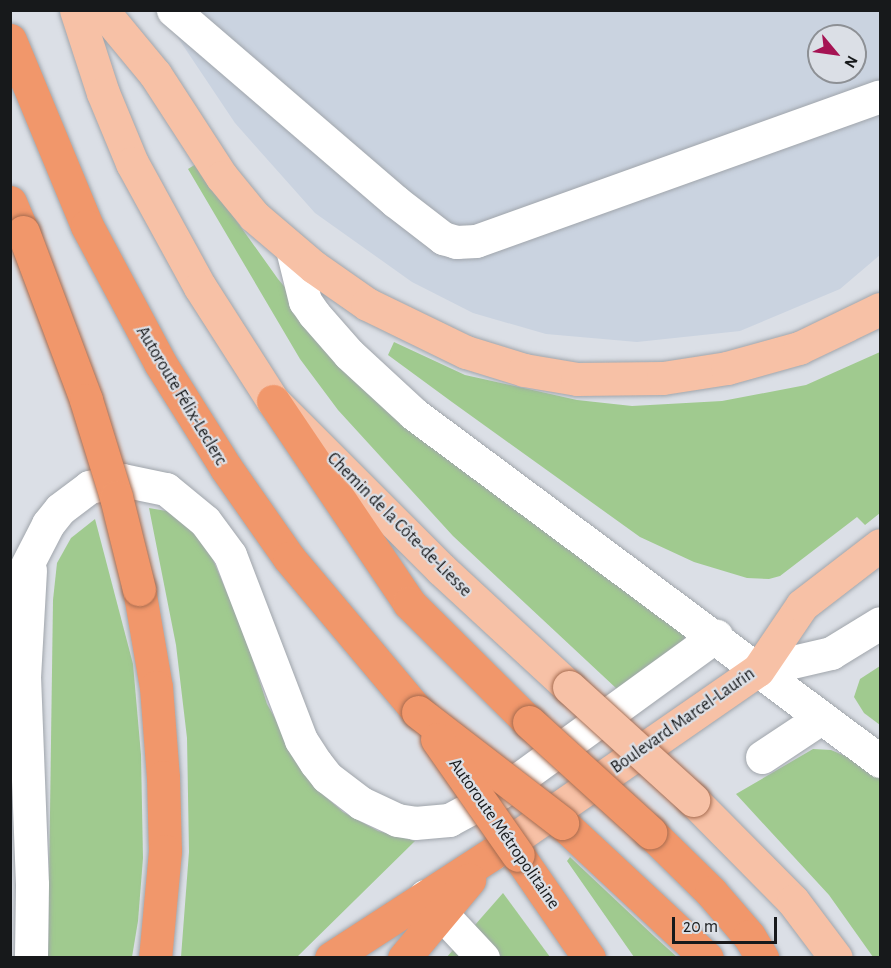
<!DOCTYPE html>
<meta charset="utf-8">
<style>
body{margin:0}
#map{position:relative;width:891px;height:968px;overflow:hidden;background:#dbdfe6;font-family:"Alegreya Sans",sans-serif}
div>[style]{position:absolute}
.built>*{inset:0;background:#cad3e0}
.green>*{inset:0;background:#a0ca8f}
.roads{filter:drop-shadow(0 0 2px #a0a5ab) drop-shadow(0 0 2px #a0a5ab)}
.minor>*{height:33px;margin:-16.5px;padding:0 16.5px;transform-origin:16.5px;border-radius:16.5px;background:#fff}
.major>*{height:33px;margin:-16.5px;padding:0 16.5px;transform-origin:16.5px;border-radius:16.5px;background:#f7c1a6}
.highway>*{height:33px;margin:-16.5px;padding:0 16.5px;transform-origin:16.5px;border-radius:16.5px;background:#f1976b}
.bridges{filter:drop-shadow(0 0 2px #a56b4f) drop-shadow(0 0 2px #a56b4f)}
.major-bridge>*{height:33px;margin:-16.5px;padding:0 16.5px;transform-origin:16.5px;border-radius:16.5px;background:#f7c1a6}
.highway-bridge>*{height:33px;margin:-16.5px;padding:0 16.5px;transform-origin:16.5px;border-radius:16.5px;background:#f1976b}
span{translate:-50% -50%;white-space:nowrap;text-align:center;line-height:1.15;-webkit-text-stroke:4.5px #dbdfe6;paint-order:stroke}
.street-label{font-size:18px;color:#17191b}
.frame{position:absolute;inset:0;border:12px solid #17191b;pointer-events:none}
.north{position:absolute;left:807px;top:24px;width:60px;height:60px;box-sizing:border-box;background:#dbdfe6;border:2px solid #8d9095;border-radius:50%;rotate:119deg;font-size:16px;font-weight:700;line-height:24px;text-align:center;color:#17191b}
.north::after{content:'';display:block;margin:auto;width:21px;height:27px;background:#a51353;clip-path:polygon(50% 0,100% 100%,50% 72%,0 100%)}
.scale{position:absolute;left:672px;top:917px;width:105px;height:27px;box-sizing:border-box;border:3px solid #17191b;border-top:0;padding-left:8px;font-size:18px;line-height:21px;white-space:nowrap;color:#17191b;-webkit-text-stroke:4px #dbdfe6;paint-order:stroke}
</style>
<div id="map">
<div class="built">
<div style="clip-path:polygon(evenodd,160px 11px,880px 11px,880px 255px,840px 289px,740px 331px,637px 342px,546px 334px,473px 313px,412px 282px,315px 213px,235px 123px,160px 11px,819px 36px,855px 36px,855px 72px,819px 72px,819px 36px)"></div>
</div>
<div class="green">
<div style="clip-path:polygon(196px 164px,278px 279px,332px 343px,686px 633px,684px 640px,617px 689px,453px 536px,338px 410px,300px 359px,188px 169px)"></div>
<div style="clip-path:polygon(394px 342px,465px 375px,577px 400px,632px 406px,722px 401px,806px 385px,880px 352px,880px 513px,865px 525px,857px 517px,780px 576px,769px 579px,747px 578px,694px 562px,640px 537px,452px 402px,388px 355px)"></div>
<div style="clip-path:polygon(149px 508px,172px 512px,202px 534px,244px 633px,267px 704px,313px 786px,343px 812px,378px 831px,415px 841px,297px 957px,181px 957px,189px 852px,187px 738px,176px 645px)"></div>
<div style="clip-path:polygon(95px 519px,133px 664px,141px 755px,143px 858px,138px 921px,132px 957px,48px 957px,53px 600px,57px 563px,71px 538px)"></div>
<div style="clip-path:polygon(880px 666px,880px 725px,864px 713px,854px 697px,860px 679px)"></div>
<div style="clip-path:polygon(813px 749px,831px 750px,850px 758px,880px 779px,880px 957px,873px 957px,829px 895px,736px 794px)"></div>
<div style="clip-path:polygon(570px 857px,655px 937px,677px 957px,634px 957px,567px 861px)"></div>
<div style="clip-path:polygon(503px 893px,550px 957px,446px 958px)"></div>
</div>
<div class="roads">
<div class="minor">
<div style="left:173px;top:10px;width:293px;rotate:40.7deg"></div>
<div style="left:395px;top:201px;width:61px;rotate:37.6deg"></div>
<div style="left:443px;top:238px;width:14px;rotate:17deg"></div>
<div style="left:456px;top:242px;width:20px;rotate:-3deg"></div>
<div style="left:476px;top:241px;width:429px;rotate:-19.7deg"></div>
<div style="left:292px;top:249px;width:54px;rotate:76deg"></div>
<div style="left:305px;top:301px;width:16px;rotate:55deg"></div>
<div style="left:314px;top:314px;width:53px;rotate:48.8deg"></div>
<div style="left:349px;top:354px;width:88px;rotate:42.7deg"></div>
<div style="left:414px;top:414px;width:581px;rotate:36.67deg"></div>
<div style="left:30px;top:570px;width:106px;rotate:93.2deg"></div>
<div style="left:24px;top:676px;width:208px;rotate:87.8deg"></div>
<div style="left:32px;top:884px;width:74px;rotate:90.8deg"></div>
<div style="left:10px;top:598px;width:83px;rotate:-62.8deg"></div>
<div style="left:48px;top:524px;width:19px;rotate:-51deg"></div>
<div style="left:60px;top:509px;width:36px;rotate:-37deg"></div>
<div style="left:89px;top:487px;width:34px;rotate:-12deg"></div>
<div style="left:122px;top:480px;width:45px;rotate:11.6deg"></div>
<div style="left:166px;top:489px;width:50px;rotate:39.4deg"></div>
<div style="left:205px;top:521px;width:42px;rotate:53.7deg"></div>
<div style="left:230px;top:555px;width:198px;rotate:69deg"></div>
<div style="left:301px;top:740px;width:27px;rotate:57deg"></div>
<div style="left:316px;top:763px;width:18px;rotate:52deg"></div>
<div style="left:327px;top:777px;width:43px;rotate:37.4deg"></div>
<div style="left:361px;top:803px;width:40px;rotate:25deg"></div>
<div style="left:397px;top:820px;width:18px;rotate:9deg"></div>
<div style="left:415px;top:823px;width:34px;rotate:-5deg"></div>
<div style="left:449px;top:820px;width:59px;rotate:-28.3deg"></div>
<div style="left:501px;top:792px;width:266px;rotate:-36deg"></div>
<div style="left:758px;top:670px;width:75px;rotate:-13.1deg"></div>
<div style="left:831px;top:653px;width:57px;rotate:-31.5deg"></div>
<div style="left:762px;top:757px;width:71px;rotate:-33.5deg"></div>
<div style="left:425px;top:896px;width:85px;rotate:46.9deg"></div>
</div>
<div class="major">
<div style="left:76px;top:10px;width:87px;rotate:72deg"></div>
<div style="left:103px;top:93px;width:76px;rotate:67.5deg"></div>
<div style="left:132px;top:163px;width:141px;rotate:61.3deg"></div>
<div style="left:200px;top:287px;width:135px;rotate:57.4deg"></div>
<div style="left:273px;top:401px;width:238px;rotate:45deg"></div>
<div style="left:441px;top:569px;width:174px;rotate:42.7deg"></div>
<div style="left:102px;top:10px;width:83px;rotate:50.4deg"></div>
<div style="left:155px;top:74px;width:123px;rotate:57deg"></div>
<div style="left:222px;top:177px;width:50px;rotate:50.6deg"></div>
<div style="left:254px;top:216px;width:79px;rotate:40.4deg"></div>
<div style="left:314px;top:267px;width:65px;rotate:34.9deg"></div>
<div style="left:367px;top:304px;width:110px;rotate:25.9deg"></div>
<div style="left:466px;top:352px;width:61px;rotate:17.2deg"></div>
<div style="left:524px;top:370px;width:54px;rotate:9.6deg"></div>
<div style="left:577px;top:379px;width:86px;rotate:-0.7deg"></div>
<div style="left:663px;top:378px;width:65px;rotate:-8.9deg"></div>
<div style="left:727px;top:368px;width:75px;rotate:-15.5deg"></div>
<div style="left:799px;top:348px;width:90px;rotate:-25.7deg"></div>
<div style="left:693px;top:800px;width:142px;rotate:45.3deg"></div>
<div style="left:793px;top:901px;width:71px;rotate:53deg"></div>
<div style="left:492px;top:854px;width:323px;rotate:-34.7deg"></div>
<div style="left:758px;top:670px;width:78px;rotate:-55.9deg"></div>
<div style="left:802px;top:605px;width:98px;rotate:-37.6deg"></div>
</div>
<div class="highway">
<div style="left:10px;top:40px;width:201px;rotate:67.5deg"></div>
<div style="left:87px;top:226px;width:155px;rotate:61.9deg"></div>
<div style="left:160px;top:363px;width:124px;rotate:57.8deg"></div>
<div style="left:226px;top:468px;width:110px;rotate:55deg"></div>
<div style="left:289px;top:558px;width:201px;rotate:50deg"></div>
<div style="left:10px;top:202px;width:33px;rotate:67deg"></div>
<div style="left:273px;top:401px;width:244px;rotate:56deg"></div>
<div style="left:409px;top:603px;width:169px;rotate:44.8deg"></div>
<div style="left:139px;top:589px;width:99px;rotate:80.2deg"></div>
<div style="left:156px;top:687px;width:90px;rotate:85.6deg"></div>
<div style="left:163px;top:777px;width:74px;rotate:88.5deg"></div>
<div style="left:165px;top:851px;width:107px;rotate:95.3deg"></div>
<div style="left:562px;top:823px;width:198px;rotate:43deg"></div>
<div style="left:650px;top:832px;width:86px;rotate:44.5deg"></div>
<div style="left:711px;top:892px;width:58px;rotate:49.2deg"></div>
<div style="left:749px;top:936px;width:26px;rotate:59deg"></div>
<div style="left:518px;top:855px;width:125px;rotate:55.4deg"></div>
<div style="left:331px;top:958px;width:192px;rotate:-32.9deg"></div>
<div style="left:404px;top:958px;width:102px;rotate:-50.2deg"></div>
</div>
</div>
<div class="bridges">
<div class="major-bridge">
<div style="left:569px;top:687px;width:168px;rotate:42.3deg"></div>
</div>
<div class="highway-bridge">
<div style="left:23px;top:232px;width:179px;rotate:69.4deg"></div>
<div style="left:86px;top:400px;width:102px;rotate:72.8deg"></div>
<div style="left:116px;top:497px;width:95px;rotate:76deg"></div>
<div style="left:418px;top:712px;width:182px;rotate:37.6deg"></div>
<div style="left:529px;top:722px;width:164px;rotate:42.3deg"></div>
<div style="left:437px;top:739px;width:141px;rotate:55.1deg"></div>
</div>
</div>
<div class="street-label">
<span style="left:181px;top:396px;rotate:59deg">Autoroute Félix-Leclerc</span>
<span style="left:399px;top:525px;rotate:45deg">Chemin de la Côte-de-Liesse</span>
<span style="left:683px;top:721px;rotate:-35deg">Boulevard Marcel-Laurin</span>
<span style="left:504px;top:834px;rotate:55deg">Autoroute Métropolitaine</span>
</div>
<div class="frame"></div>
<div class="north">N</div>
<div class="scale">20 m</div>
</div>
